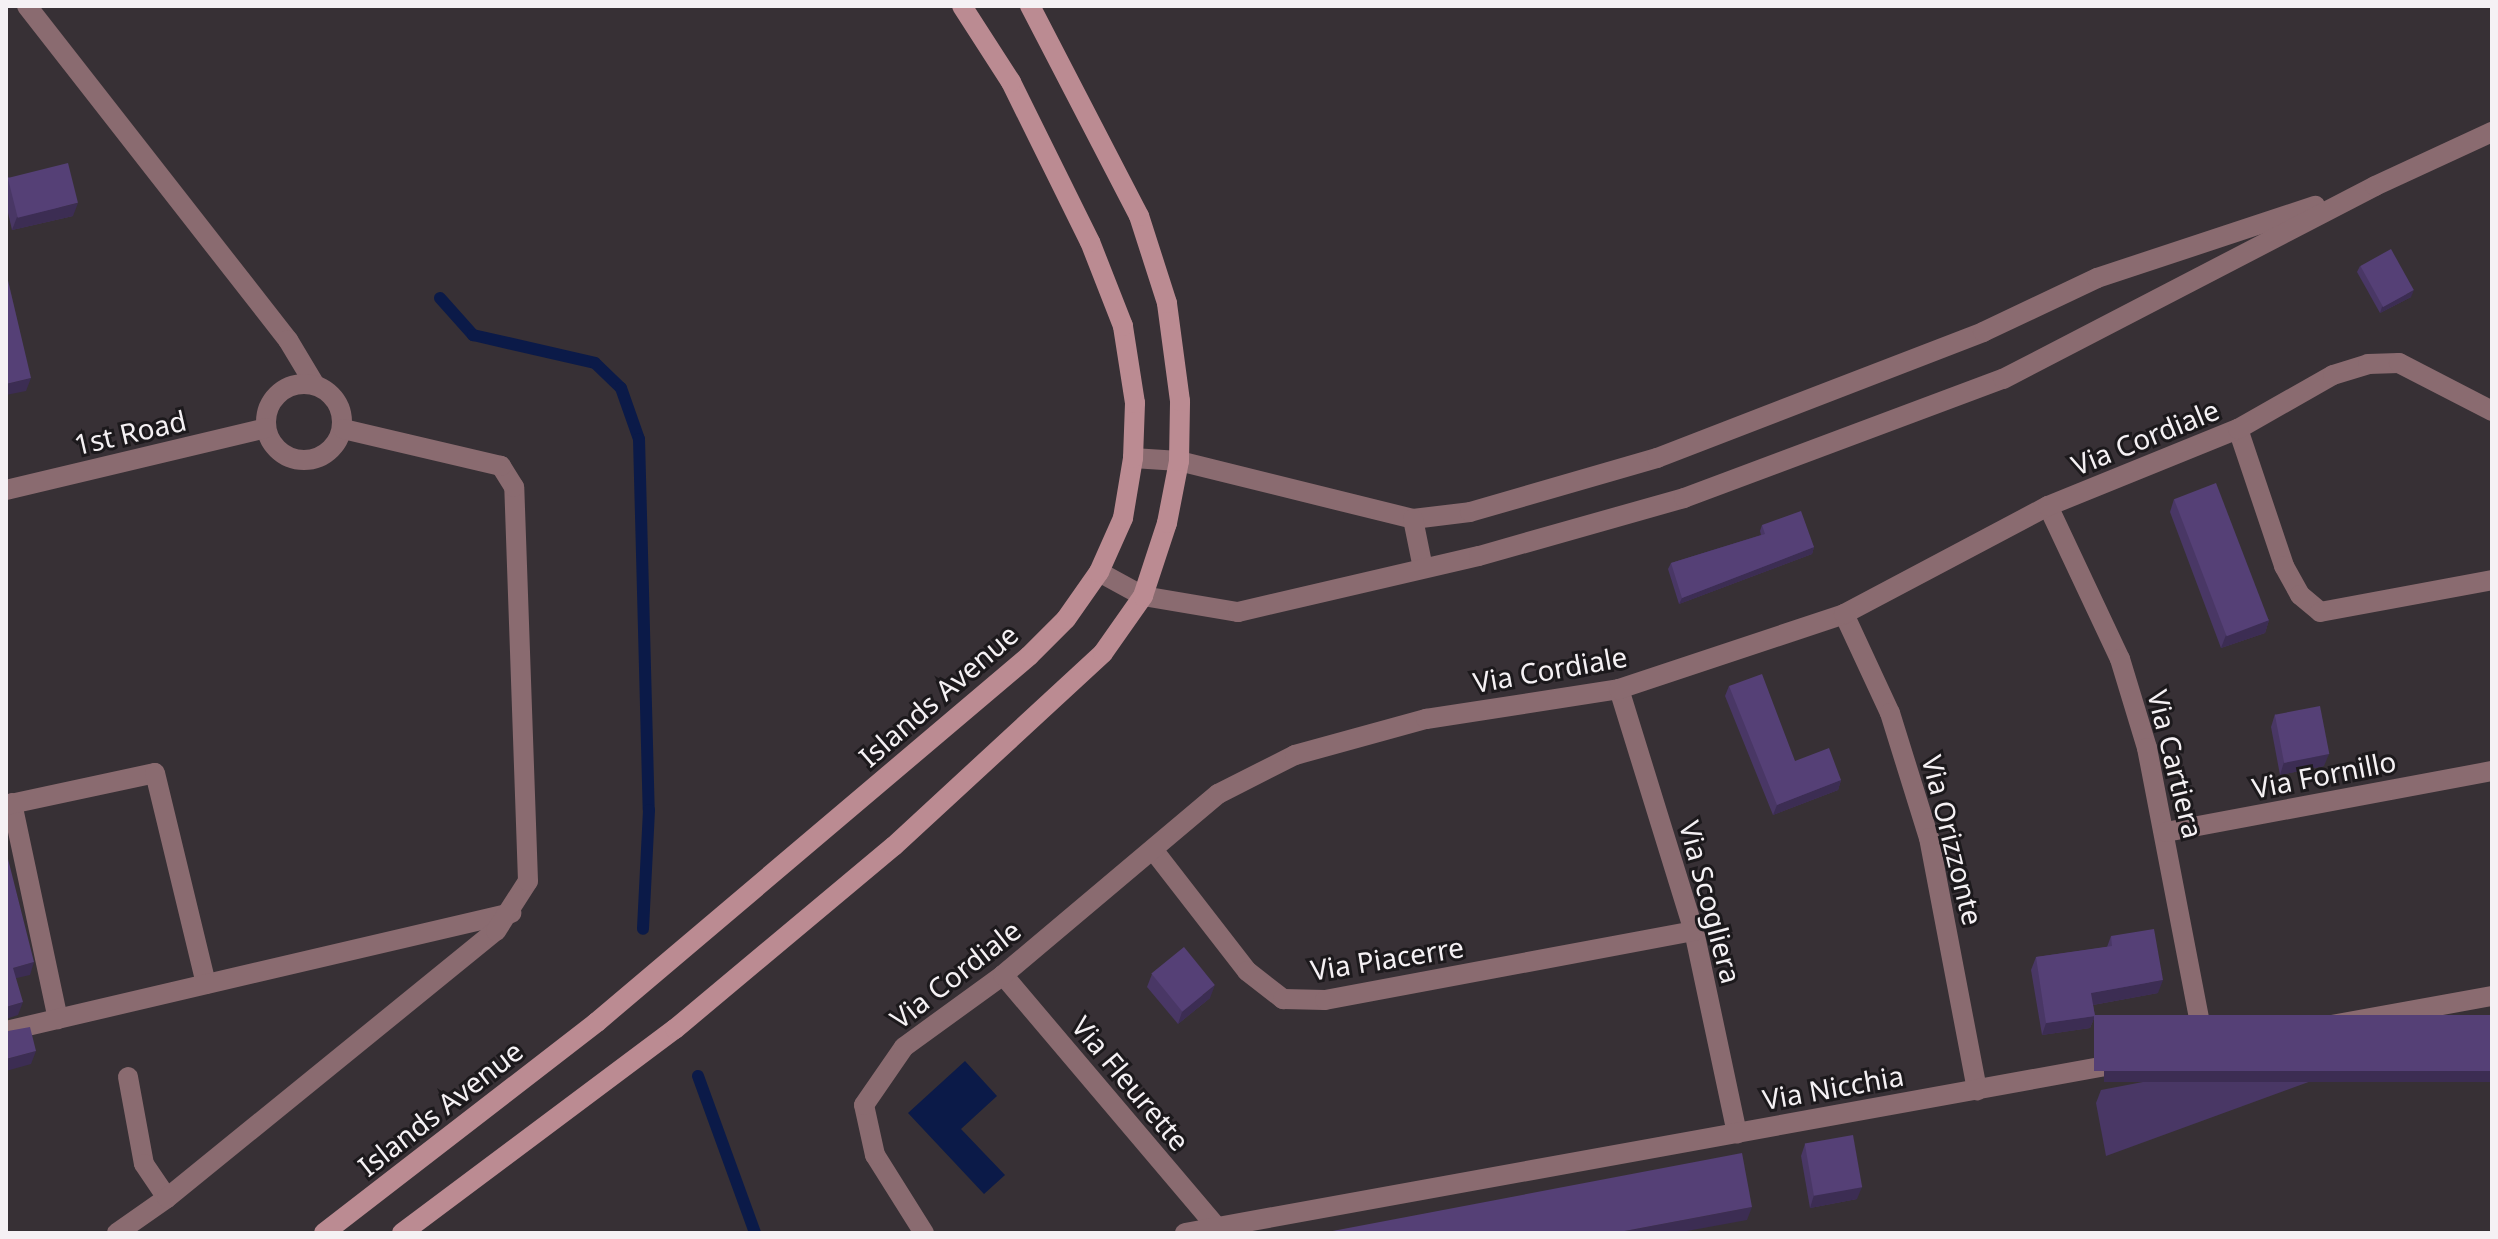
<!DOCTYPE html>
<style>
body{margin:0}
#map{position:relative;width:2498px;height:1239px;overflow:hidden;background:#373035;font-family:"Noto Sans",sans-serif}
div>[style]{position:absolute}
.water>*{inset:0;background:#0b1a48}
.stream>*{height:12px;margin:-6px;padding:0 6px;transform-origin:6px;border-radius:6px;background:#0b1a48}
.street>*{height:20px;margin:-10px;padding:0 10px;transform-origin:10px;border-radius:10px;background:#8a6b70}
.street>.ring{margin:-10px;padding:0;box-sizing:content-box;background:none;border:20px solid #8a6b70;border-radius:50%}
.secondary>*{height:20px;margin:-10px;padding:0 10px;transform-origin:10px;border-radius:10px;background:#bb8b92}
.wall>*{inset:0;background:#493765}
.shaded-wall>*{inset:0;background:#3c2d53;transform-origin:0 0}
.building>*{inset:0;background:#554076;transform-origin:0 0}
span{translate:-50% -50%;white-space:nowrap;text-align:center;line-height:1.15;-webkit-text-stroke:6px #1c191c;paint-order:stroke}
.street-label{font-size:28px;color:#f5f1f4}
.frame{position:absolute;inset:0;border:8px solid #f5f1f4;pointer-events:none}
</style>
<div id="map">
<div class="water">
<div style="clip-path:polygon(965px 1061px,997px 1096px,961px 1129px,1005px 1175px,984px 1194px,908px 1113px)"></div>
</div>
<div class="stream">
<div style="left:440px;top:298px;width:50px;rotate:48.3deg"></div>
<div style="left:473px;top:335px;width:125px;rotate:12.9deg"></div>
<div style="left:595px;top:363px;width:36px;rotate:44deg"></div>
<div style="left:621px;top:388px;width:54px;rotate:70.6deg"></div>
<div style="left:639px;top:439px;width:371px;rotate:88.5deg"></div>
<div style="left:649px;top:810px;width:119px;rotate:92.9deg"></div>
<div style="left:698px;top:1076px;width:167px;rotate:70deg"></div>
</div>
<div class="street">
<div style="left:27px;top:6px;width:424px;rotate:52deg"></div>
<div style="left:288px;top:340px;width:52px;rotate:59deg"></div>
<div class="ring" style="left:266px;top:384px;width:56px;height:56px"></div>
<div style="left:2238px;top:429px;width:145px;rotate:71.4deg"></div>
<div style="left:2284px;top:566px;width:33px;rotate:61deg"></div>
<div style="left:2300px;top:595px;width:26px;rotate:40deg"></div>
<div style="left:2320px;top:612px;width:175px;rotate:-10.5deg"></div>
<div style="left:1133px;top:458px;width:46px;rotate:3.7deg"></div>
<div style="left:1179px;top:461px;width:241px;rotate:13.9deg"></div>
<div style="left:1413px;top:519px;width:57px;rotate:-7deg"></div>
<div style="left:1470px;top:512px;width:195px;rotate:-16.1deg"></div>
<div style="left:1657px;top:458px;width:350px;rotate:-21.1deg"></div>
<div style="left:1983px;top:332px;width:126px;rotate:-25.3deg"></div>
<div style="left:2097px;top:278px;width:230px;rotate:-18.3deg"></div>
<div style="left:6px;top:490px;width:267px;rotate:-13.4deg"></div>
<div style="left:2048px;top:506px;width:169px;rotate:64.8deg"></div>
<div style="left:2120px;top:659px;width:93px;rotate:73.1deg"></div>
<div style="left:2147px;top:748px;width:306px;rotate:79.1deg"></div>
<div style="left:1413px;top:519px;width:50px;rotate:78.5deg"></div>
<div style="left:1099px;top:572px;width:50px;rotate:28.6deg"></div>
<div style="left:1143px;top:596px;width:96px;rotate:9.6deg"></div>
<div style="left:1238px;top:612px;width:247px;rotate:-13.1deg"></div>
<div style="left:1479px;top:556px;width:213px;rotate:-15.8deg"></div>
<div style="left:1684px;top:498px;width:340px;rotate:-20.5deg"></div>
<div style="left:2003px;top:379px;width:419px;rotate:-27.4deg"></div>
<div style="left:2375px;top:186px;width:129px;rotate:-24.8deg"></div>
<div style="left:1844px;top:614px;width:109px;rotate:65.1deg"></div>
<div style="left:1890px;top:713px;width:131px;rotate:72.7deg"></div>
<div style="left:1929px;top:838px;width:257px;rotate:79.2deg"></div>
<div style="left:1619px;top:689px;width:253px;rotate:72.8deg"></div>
<div style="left:1694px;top:931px;width:207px;rotate:78deg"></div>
<div style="left:12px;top:803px;width:221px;rotate:78deg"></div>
<div style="left:6px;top:805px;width:152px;rotate:-12.1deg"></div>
<div style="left:155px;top:773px;width:217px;rotate:76.4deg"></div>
<div style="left:2166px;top:832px;width:332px;rotate:-10.6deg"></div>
<div style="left:1154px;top:851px;width:152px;rotate:52.2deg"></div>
<div style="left:1247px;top:971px;width:46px;rotate:37.9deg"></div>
<div style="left:1283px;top:999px;width:42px;rotate:1.4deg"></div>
<div style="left:1325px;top:1000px;width:375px;rotate:-10.6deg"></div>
<div style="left:1003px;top:975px;width:331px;rotate:49.7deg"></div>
<div style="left:6px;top:1031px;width:519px;rotate:-13.15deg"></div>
<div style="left:128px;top:1077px;width:88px;rotate:79.6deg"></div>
<div style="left:144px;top:1164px;width:41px;rotate:55.9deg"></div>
<div style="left:117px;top:1233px;width:61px;rotate:-35deg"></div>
<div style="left:167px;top:1198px;width:424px;rotate:-39.1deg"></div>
<div style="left:496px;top:931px;width:59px;rotate:-57.4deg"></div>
<div style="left:528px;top:881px;width:394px;rotate:-92deg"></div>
<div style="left:514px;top:487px;width:25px;rotate:-122deg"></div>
<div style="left:501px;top:466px;width:162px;rotate:-166.8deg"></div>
<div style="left:924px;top:1233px;width:92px;rotate:-122.1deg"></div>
<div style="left:875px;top:1155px;width:51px;rotate:-102.4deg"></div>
<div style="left:864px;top:1105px;width:70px;rotate:-55.4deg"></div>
<div style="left:904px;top:1047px;width:122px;rotate:-36deg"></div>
<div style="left:1003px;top:975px;width:281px;rotate:-40.1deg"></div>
<div style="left:1218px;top:794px;width:86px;rotate:-26.9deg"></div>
<div style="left:1295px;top:755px;width:136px;rotate:-15.4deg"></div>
<div style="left:1426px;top:719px;width:195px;rotate:-8.8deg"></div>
<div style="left:1619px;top:689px;width:237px;rotate:-18.4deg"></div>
<div style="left:1844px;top:614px;width:231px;rotate:-27.9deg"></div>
<div style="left:2048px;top:506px;width:205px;rotate:-22.1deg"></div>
<div style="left:2238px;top:429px;width:109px;rotate:-29.6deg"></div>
<div style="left:2333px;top:375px;width:37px;rotate:-17deg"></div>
<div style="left:2368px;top:364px;width:31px;rotate:-2deg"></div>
<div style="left:2399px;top:363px;width:105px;rotate:27.3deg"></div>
<div style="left:1185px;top:1233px;width:1328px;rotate:-10.28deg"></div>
</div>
<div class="secondary">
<div style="left:324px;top:1233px;width:345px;rotate:-37.7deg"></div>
<div style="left:597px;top:1022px;width:566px;rotate:-40.27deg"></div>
<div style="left:1029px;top:656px;width:52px;rotate:-45deg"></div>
<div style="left:1066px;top:619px;width:57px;rotate:-54.9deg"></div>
<div style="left:1099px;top:572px;width:59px;rotate:-66deg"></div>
<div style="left:1123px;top:518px;width:61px;rotate:-80.5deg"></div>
<div style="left:1133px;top:458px;width:55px;rotate:-87.9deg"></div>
<div style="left:1135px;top:403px;width:78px;rotate:-98.9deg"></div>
<div style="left:1123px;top:326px;width:90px;rotate:-111.4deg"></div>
<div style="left:1090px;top:242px;width:178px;rotate:-116.3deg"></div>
<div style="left:1011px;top:82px;width:90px;rotate:-122.8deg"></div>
<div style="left:402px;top:1233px;width:341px;rotate:-36.8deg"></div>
<div style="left:675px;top:1029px;width:285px;rotate:-39.9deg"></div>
<div style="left:894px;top:846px;width:284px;rotate:-42.7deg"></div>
<div style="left:1103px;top:653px;width:70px;rotate:-54.9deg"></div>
<div style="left:1143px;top:596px;width:77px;rotate:-71.8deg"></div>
<div style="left:1167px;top:523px;width:63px;rotate:-79deg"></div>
<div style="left:1179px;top:461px;width:60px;rotate:-89deg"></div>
<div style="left:1180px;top:401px;width:99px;rotate:-97.6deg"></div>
<div style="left:1167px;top:303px;width:91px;rotate:-107.8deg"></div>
<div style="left:1139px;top:216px;width:237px;rotate:-117.4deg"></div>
</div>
<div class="wall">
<div style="clip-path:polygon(8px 177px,73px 216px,12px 230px,6px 204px,6px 182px)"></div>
<div style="clip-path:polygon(2360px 266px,2411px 297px,2380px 313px,2357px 272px)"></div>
<div style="clip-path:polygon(2174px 499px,2269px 620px,2265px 633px,2221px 648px,2170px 512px)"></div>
<div style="clip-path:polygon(1762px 525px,1814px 547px,1812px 554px,1679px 604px,1668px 569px,1671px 563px,1761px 535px,1760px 531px)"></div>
<div style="clip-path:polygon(1729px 686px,1795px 761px,1841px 780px,1838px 790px,1773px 815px,1725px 696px)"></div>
<div style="clip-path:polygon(2275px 714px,2324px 766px,2280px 775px,2271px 727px)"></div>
<div style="clip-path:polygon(2111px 936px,2158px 993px,2093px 1005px,2095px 1016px,2090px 1028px,2042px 1035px,2031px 970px,2036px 957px,2107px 947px)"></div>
<div style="clip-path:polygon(1152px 974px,1210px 998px,1178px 1024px,1147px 987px)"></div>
<div style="clip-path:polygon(2492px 1015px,2106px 1156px,2096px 1103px,2101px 1090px)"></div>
<div style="clip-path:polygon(1805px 1144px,1857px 1199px,1810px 1208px,1801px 1156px)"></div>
</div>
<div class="shaded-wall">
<div style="clip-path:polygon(78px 203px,73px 216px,12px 230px,17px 217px)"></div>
<div style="clip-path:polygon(2414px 290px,2411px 297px,2380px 313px,2382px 307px)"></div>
<div style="clip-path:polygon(31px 378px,26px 391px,6px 395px,6px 384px)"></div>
<div style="clip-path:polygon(1814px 547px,1812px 554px,1679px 604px,1682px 598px)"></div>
<div style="clip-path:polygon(2269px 620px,2265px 633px,2221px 648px,2226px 635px)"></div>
<div style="clip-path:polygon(2329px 754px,2324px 766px,2280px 775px,2284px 762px)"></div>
<div style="clip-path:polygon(1841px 780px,1838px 790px,1773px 815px,1777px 805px)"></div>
<div style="clip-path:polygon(34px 962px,30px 975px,8px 980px,13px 968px)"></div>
<div style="clip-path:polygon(2163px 980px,2158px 993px,2087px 1006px,2091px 993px)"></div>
<div style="clip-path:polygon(1215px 985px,1210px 998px,1178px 1024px,1182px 1012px)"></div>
<div style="clip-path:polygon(23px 1002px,18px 1015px,6px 1019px,6px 1007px)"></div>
<div style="clip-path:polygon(2095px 1016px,2090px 1028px,2042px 1035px,2046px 1023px)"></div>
<div style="clip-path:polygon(36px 1051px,31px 1064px,6px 1071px,6px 1059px)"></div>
<div style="left:2492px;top:1071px;width:11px;height:388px;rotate:90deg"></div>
<div style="clip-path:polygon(1862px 1187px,1857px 1199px,1810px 1208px,1814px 1195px)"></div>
<div style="clip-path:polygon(1752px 1207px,1747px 1220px,1676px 1233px,1614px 1233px)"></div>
</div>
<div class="building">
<div style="left:68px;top:163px;width:41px;height:62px;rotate:76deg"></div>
<div style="left:2391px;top:249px;width:47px;height:35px;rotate:61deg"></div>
<div style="clip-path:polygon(6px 272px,31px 378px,6px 384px)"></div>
<div style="left:2216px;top:483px;width:147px;height:45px;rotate:69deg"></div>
<div style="clip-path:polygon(1801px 511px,1814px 547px,1682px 598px,1671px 563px,1765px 534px,1762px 525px)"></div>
<div style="clip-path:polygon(1762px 674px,1795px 761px,1829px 748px,1841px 780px,1777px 805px,1729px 686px)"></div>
<div style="left:2320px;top:706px;width:49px;height:46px;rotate:79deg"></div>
<div style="clip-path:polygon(6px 851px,34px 962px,13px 968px,23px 1002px,6px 1007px)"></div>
<div style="clip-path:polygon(2154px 929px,2163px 980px,2091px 993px,2095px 1016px,2046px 1023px,2036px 957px,2112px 946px,2111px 936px)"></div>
<div style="left:1184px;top:947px;width:49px;height:42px;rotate:51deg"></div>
<div style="left:2492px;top:1015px;width:56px;height:398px;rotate:90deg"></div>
<div style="clip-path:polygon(30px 1027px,36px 1051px,6px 1059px,6px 1029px,8px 1031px)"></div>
<div style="left:1853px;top:1135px;width:53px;height:49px;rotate:80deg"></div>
<div style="clip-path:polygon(1742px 1153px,1752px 1207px,1614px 1233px,1322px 1233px)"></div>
</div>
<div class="street-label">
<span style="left:130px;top:432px;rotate:-13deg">1st Road</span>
<span style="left:2145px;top:437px;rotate:-22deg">Via Cordiale</span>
<span style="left:1550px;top:669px;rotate:-10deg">Via Cordiale</span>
<span style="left:938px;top:695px;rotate:-41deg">Islands Avenue</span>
<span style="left:2176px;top:764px;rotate:76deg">Via Cartiera</span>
<span style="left:2324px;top:774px;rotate:-11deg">Via Fornillo</span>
<span style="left:1953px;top:840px;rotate:76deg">Via Orizzonte</span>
<span style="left:1711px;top:902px;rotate:75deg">Via Scogliera</span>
<span style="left:1387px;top:958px;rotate:-9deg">Via Piacerre</span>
<span style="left:955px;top:974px;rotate:-38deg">Via Cordiale</span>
<span style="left:1131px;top:1083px;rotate:50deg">Via Fleurette</span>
<span style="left:1833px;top:1087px;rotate:-10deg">Via Nicchia</span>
<span style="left:440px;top:1108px;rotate:-38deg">Islands Avenue</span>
</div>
<div class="frame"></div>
</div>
